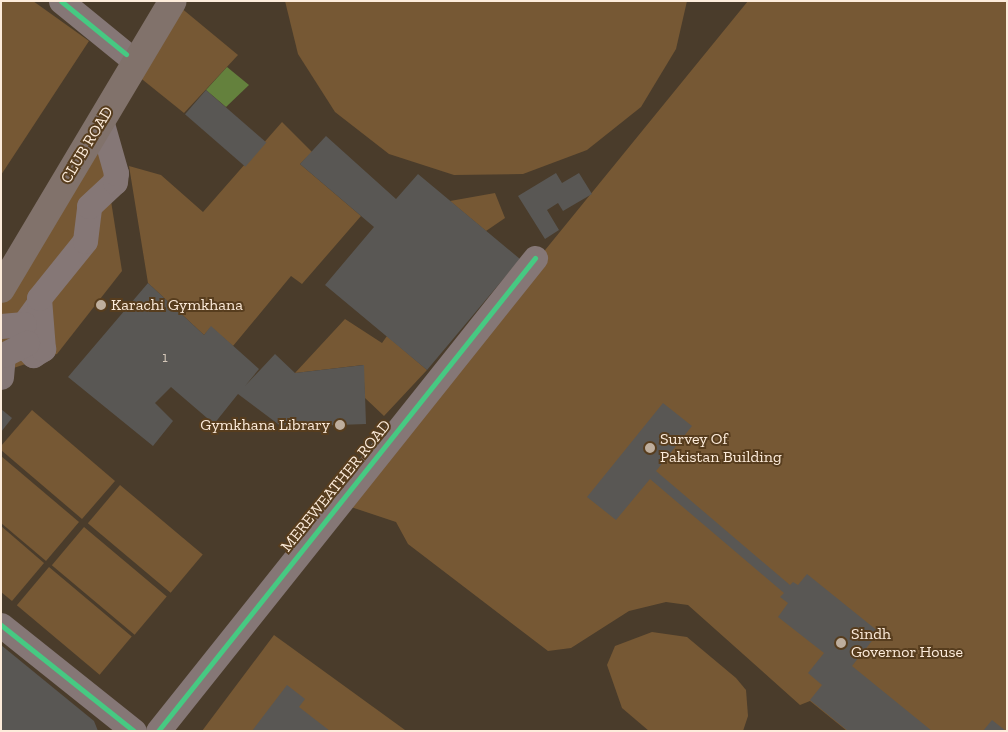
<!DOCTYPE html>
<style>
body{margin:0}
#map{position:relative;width:1008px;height:732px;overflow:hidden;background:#4a3c2b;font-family:"Zilla Slab",serif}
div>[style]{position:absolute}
.green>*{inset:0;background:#765834;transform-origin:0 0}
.water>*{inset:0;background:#64813d}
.building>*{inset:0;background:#595754;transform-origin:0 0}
.minor>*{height:25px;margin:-12.5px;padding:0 12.5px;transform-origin:12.5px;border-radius:12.5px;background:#857776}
.highway>*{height:28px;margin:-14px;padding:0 14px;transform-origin:14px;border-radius:14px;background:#81726b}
.cycleway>*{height:5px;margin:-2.5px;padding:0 2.5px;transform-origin:2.5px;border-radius:2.5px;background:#46c982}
.dots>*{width:14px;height:14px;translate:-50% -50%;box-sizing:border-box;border:2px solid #573d1e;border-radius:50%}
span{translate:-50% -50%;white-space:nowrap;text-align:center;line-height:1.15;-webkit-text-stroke:4px #573d1e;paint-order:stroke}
.number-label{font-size:14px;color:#d4c7b9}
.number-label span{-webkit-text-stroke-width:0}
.street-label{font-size:16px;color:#fdecdb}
.poi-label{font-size:16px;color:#fdecdb}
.left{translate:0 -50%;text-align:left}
.right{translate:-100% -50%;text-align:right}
.frame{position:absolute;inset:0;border:2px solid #fdecdb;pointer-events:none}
</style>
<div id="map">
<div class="green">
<div style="clip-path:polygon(1px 1px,33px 1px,89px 41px,1px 175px)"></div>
<div style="clip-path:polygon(285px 1px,687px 1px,676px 49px,641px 107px,587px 150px,523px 174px,454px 175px,389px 154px,335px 112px,298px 54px)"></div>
<div style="clip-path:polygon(748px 1px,1007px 1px,1007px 731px,847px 731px,810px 701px,800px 705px,688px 605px,666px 602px,629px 611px,571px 648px,548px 651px,408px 544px,396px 522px,339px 503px)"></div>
<div style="clip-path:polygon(180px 7px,238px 55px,184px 113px,138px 76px)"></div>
<div style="clip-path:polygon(282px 122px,312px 152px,300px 164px,361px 216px,302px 284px,291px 276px,233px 346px,211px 327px,204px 335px,148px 283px,129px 166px,161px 175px,203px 212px)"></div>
<div style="clip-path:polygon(101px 137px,122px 271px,57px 354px,1px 372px,1px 301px)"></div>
<div style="clip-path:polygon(495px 193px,505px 218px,486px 231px,450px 201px)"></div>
<div style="clip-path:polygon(345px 319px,382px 343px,387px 336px,427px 370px,384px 416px,365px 398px,363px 365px,295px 373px)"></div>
<div style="clip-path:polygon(32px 410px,115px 481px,82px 519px,1px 450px,1px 446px)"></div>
<div style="clip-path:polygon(1px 456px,79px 522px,46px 561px,1px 523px)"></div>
<div style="left:120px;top:485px;width:108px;height:50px;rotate:40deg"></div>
<div style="clip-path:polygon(1px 526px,44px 563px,12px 601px,1px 592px)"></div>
<div style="left:84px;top:527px;width:108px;height:50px;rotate:40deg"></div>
<div style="left:49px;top:567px;width:108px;height:50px;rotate:40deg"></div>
<div style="clip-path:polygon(652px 632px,687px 637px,736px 678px,746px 690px,748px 716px,743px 731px,649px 731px,622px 708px,607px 665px,615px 646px)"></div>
<div style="clip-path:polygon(274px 635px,405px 730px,202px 731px)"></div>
</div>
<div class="water">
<div style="clip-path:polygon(227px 67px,249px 85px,226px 107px,206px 90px)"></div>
</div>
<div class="building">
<div style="left:206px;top:90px;width:80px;height:32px;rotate:41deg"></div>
<div style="clip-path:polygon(326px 136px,396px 199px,418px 174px,520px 259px,427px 370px,325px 285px,374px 227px,300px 164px)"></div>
<div style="clip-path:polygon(556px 173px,562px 183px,579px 173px,592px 194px,563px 211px,558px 203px,547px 210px,559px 230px,545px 239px,518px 196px)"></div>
<div style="clip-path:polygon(148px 283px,204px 335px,211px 326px,259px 369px,245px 386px,275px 354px,295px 373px,364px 365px,366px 424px,282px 427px,238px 394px,214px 424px,171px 387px,155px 403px,173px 421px,153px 446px,68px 377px)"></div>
<div style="clip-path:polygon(663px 403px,692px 426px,656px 471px,790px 585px,793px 582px,798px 585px,807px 574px,879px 632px,852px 666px,932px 731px,848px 731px,810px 700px,822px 685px,808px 673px,824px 653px,778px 617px,788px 603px,780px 597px,784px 593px,650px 479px,616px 520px,587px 497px)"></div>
<div style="clip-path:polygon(1px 409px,12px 418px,1px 432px)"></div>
<div style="clip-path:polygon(1px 645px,94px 721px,98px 731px,1px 731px)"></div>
<div style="clip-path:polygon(287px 685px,305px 699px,299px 707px,330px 731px,252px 731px)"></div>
<div style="clip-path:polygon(992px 720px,1006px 731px,983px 731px)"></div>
</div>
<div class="minor">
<div style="left:61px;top:1px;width:84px;rotate:39.2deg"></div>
<div style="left:39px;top:303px;width:26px;rotate:126deg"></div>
<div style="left:24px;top:324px;width:27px;rotate:80deg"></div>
<div style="left:29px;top:351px;width:6px;rotate:45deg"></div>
<div style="left:33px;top:355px;width:12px;rotate:-31deg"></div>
<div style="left:43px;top:349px;width:51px;rotate:-94.5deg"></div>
<div style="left:39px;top:298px;width:73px;rotate:-51.1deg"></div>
<div style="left:85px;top:241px;width:35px;rotate:-83deg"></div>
<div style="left:89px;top:206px;width:35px;rotate:-43deg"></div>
<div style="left:115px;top:182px;width:9px;rotate:-84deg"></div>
<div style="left:116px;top:173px;width:55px;rotate:-105.8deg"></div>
<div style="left:1px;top:326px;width:23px;rotate:-5deg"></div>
<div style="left:1px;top:377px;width:22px;rotate:-85deg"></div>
<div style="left:3px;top:355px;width:27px;rotate:-27deg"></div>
<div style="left:1px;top:625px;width:170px;rotate:38.6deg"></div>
<div style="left:158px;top:731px;width:605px;rotate:-51.44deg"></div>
</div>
<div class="highway">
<div style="left:1px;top:289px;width:335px;rotate:-59.2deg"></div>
</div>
<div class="cycleway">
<div style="left:61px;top:1px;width:84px;rotate:39.2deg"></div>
<div style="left:1px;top:625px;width:170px;rotate:38.6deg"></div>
<div style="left:158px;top:731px;width:605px;rotate:-51.44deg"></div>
</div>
<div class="dots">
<div style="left:101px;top:305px;background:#beae9d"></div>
<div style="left:340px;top:425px;background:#beae9d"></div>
<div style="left:650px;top:448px;background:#beae9d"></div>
<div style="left:841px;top:643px;background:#beae9d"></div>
</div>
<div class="number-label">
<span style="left:165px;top:358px">1</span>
</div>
<div class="street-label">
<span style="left:87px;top:145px;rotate:-59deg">CLUB ROAD</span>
<span style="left:336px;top:486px;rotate:-51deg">MEREWEATHER ROAD</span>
</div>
<div class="poi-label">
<span class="left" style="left:111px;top:305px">Karachi Gymkhana</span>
<span class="right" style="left:330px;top:425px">Gymkhana Library</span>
<span class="left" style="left:660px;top:448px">Survey Of<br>Pakistan Building</span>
<span class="left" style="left:851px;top:643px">Sindh<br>Governor House</span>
</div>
<div class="frame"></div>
</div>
